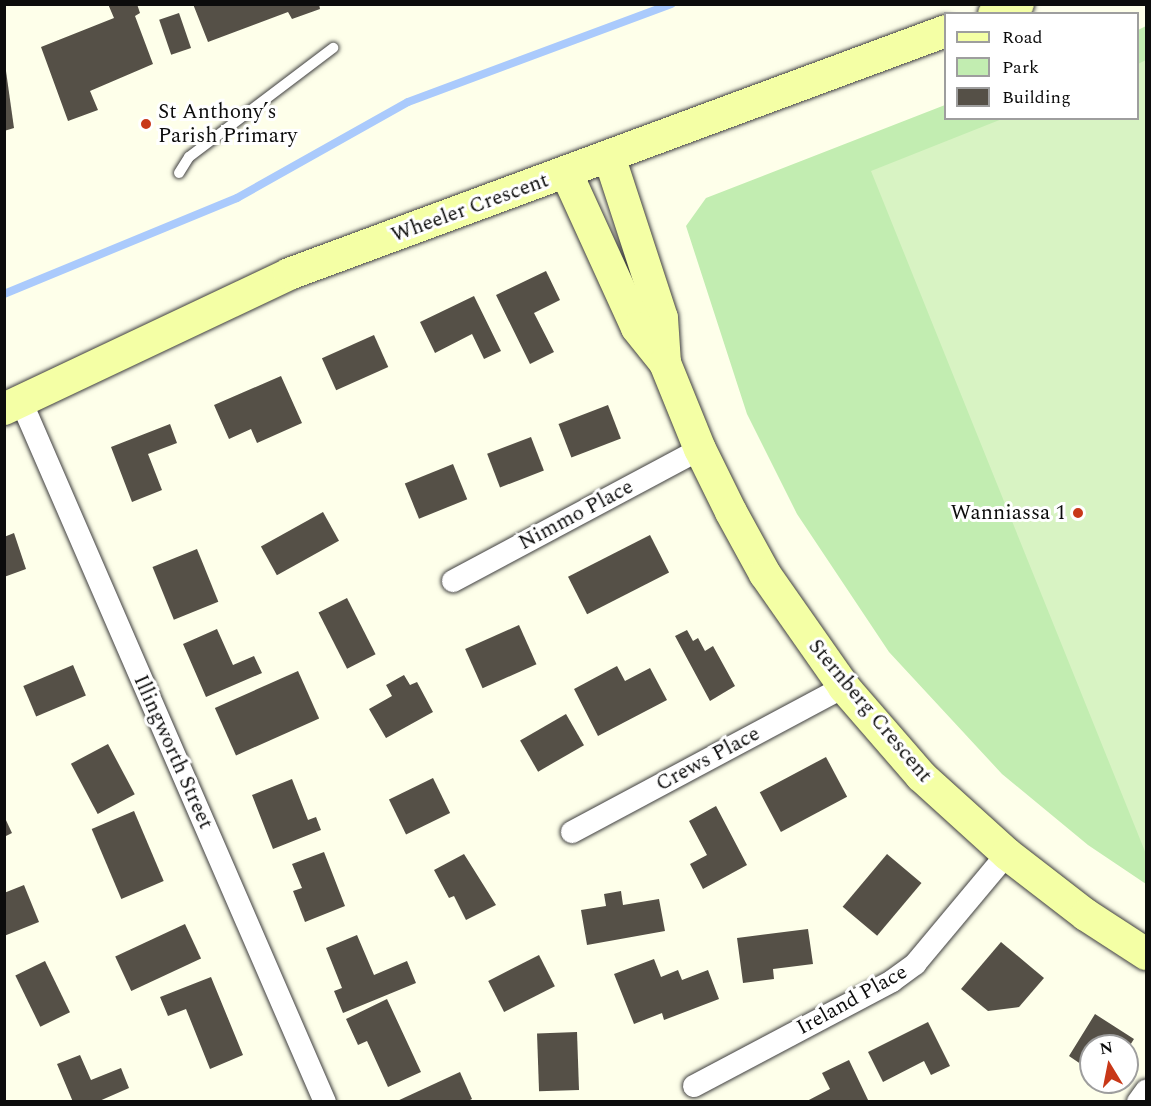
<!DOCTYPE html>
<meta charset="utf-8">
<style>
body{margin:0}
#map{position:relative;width:1151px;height:1106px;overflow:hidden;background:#feffea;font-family:Spectral,serif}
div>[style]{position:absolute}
.green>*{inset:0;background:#c2edb1}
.pitch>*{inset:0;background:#d8f3c3}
.stream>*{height:8px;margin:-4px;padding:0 4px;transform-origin:4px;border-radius:4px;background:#aacafc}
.building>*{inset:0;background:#555047;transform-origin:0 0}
.roads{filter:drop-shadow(0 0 2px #3f3f3f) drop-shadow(0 0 2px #3f3f3f)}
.lane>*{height:10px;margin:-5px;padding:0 5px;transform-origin:5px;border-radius:5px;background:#fff}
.street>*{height:22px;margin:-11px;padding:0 11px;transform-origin:11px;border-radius:11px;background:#fff}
.secondary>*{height:32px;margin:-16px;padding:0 16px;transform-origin:16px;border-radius:16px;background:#f4ffa5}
.dots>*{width:16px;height:16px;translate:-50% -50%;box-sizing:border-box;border:3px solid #fff;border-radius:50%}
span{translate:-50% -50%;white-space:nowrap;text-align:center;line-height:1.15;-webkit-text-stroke:6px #fff;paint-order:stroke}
.poi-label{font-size:21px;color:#0c0c0c}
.left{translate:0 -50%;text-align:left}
.right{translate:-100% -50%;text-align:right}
.street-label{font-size:21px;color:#0c0c0c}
.frame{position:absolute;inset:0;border:6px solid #0c0c0c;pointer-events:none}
.legend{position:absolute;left:944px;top:12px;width:195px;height:108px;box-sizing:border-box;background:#fff;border:2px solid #9e9e9e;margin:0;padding:8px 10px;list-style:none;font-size:18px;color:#0c0c0c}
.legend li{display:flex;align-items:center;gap:12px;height:30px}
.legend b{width:30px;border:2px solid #9e9e9e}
.north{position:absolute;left:1079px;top:1034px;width:60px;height:60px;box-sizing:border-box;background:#fff;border:2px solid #9e9e9e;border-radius:50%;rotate:350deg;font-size:16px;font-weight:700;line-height:24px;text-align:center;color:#0c0c0c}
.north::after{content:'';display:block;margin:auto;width:21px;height:27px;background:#c83818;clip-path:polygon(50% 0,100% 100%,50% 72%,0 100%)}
</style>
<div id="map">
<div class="green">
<div style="clip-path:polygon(1146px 26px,1146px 884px,1088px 845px,1002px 774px,889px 652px,797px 514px,747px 414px,686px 226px,706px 198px,945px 105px,946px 118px,1138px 118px,1138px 30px)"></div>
</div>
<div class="pitch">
<div style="clip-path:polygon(1146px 60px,1146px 854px,871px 171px,1002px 119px,1138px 118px,1138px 64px)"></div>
</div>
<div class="stream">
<div style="left:4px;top:294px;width:252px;rotate:-22.4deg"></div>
<div style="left:237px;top:198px;width:196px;rotate:-29.3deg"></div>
<div style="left:408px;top:102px;width:281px;rotate:-20.4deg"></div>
</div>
<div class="building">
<div style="clip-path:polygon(108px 4px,137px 4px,140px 13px,135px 16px,153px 64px,90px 91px,98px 110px,68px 121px,41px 47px,114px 18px)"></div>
<div style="clip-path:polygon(193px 4px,319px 4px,320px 9px,292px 19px,288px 12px,208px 42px)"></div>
<div style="left:179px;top:13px;width:37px;height:21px;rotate:71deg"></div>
<div style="clip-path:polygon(4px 57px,14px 128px,4px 131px)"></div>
<div style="clip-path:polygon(546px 271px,560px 300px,534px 313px,554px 352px,530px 364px,496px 295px)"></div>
<div style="clip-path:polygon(474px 296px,501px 351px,484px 359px,472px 334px,435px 353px,420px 322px)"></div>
<div style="left:374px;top:335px;width:35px;height:57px;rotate:66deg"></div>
<div style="clip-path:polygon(281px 376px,302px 423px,257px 443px,251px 429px,229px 439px,214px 405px)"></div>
<div style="left:608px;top:405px;width:36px;height:53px;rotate:69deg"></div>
<div style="clip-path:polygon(170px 424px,177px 443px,148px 454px,162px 490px,132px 502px,111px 447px)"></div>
<div style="left:531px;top:437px;width:36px;height:47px;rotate:69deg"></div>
<div style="left:453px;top:464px;width:38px;height:52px;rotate:68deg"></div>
<div style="left:323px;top:512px;width:33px;height:71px;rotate:61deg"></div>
<div style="clip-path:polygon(14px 533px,26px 569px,4px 577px,4px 537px)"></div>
<div style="left:650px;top:535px;width:42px;height:92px;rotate:63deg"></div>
<div style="left:197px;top:549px;width:57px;height:48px;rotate:68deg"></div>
<div style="left:347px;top:598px;width:63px;height:32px;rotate:63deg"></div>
<div style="left:519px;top:625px;width:43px;height:59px;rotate:66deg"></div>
<div style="clip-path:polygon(217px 629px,233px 665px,254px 656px,262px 673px,206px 697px,183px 644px)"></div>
<div style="clip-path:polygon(687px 630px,693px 641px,698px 638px,705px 651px,713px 646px,735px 686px,710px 701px,675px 636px)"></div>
<div style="left:73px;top:665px;width:33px;height:54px;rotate:67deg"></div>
<div style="clip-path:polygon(617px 666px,625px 681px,650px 668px,667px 700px,598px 736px,574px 689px)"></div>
<div style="left:298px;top:671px;width:52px;height:91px;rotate:66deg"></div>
<div style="clip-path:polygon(404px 675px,410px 685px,417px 682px,433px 712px,386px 738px,369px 709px,392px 696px,386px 685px)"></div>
<div style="left:566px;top:714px;width:36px;height:53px;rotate:60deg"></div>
<div style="left:108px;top:744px;width:57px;height:42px;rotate:62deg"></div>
<div style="left:826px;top:757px;width:45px;height:75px;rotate:62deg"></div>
<div style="left:433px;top:778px;width:39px;height:49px;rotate:64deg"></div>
<div style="clip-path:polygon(292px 779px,308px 820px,316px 817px,321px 830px,273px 849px,252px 795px)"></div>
<div style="clip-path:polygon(716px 806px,747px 865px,703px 889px,690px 864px,707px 855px,689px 821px)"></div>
<div style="left:134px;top:811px;width:76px;height:46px;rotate:67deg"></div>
<div style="clip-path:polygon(4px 816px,12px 833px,4px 837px)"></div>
<div style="clip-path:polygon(324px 852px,345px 906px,305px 922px,293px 891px,302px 888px,292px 864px)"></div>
<div style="clip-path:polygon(464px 854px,496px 905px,466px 920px,454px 896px,449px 898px,434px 870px)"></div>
<div style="left:887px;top:854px;width:45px;height:69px;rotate:40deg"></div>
<div style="clip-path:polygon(24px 885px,39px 922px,4px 936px,4px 893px)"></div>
<div style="clip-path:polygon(621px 891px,623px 905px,659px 899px,665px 931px,587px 945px,581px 910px,606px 906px,604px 894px)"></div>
<div style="left:185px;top:924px;width:38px;height:77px;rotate:65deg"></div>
<div style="clip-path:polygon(808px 929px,813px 964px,773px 969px,774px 979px,743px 983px,737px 938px)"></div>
<div style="clip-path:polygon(357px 935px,374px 975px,407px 961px,416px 983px,343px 1013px,334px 991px,342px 988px,326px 948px)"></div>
<div style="clip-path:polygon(1001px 942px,1044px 978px,1019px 1007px,988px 1011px,961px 989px)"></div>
<div style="left:539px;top:955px;width:35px;height:57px;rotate:63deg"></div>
<div style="clip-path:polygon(654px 959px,661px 977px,678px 970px,682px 980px,708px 970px,719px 999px,664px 1020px,662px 1013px,634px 1024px,614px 974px)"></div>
<div style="left:45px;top:961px;width:57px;height:33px;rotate:64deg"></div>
<div style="clip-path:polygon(211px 977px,243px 1055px,210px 1069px,186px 1009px,168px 1016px,160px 997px)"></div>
<div style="clip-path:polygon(387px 999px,421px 1072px,388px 1087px,367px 1041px,358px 1045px,346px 1019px)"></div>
<div style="clip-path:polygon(1095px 1014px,1134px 1039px,1127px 1050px,1127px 1046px,1091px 1046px,1091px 1071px,1069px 1056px)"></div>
<div style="clip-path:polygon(928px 1022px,950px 1066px,931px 1075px,924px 1061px,883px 1082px,868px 1052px)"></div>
<div style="left:577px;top:1032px;width:58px;height:40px;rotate:88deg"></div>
<div style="clip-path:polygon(80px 1055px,91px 1080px,121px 1068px,129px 1088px,97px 1102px,73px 1102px,57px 1064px)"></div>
<div style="clip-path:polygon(849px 1060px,869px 1102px,805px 1102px,830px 1089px,822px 1073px)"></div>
<div style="clip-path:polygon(460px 1072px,472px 1099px,466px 1102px,395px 1102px)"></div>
</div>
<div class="roads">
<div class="lane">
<div style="left:179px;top:173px;width:19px;rotate:-58deg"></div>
<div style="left:189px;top:157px;width:181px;rotate:-37.1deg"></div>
</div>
<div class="street">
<div style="left:21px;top:401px;width:764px;rotate:66.56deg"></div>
<div style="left:453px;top:581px;width:280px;rotate:-28.1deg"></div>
<div style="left:572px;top:832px;width:308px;rotate:-28.1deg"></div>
<div style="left:694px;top:1086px;width:224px;rotate:-27.9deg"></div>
<div style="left:892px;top:981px;width:29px;rotate:-36deg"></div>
<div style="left:915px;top:964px;width:143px;rotate:-50.1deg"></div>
<div style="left:1138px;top:1102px;width:14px;rotate:-54deg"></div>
</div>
<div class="secondary">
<div style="left:994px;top:14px;width:26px;rotate:-23deg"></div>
<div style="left:609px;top:156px;width:170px;rotate:71.9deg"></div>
<div style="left:662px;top:318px;width:45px;rotate:86.2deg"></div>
<div style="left:566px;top:172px;width:171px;rotate:65.5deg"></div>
<div style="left:637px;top:328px;width:45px;rotate:51.3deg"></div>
<div style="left:665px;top:363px;width:93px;rotate:67.9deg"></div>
<div style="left:700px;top:449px;width:70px;rotate:63.8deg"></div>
<div style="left:731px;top:512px;width:71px;rotate:61.3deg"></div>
<div style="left:765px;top:574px;width:138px;rotate:55deg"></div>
<div style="left:844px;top:687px;width:118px;rotate:49.1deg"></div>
<div style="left:921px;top:776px;width:116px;rotate:42.2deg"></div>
<div style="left:1007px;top:854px;width:100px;rotate:37.7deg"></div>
<div style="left:1086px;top:915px;width:72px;rotate:33deg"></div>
<div style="left:4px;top:409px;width:315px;rotate:-25.3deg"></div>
<div style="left:289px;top:274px;width:700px;rotate:-20.3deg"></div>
</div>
</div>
<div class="dots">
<div style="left:146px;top:124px;background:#c83818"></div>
<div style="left:1078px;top:513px;background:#c83818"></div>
</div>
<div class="poi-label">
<span class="left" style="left:158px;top:124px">St Anthony’s<br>Parish Primary</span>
<span class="right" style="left:1066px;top:513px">Wanniassa 1</span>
</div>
<div class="street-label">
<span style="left:470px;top:208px;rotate:-20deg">Wheeler Crescent</span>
<span style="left:576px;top:515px;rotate:-28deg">Nimmo Place</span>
<span style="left:870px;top:711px;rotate:50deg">Sternberg Crescent</span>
<span style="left:173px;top:752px;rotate:66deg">Illingworth Street</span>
<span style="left:708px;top:759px;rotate:-28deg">Crews Place</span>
<span style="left:852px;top:1000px;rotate:-29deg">Ireland Place</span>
</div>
<div class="frame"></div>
<ul class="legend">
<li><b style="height:8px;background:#f4ffa5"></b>Road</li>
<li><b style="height:16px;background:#c2edb1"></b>Park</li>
<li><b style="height:16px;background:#555047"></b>Building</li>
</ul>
<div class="north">N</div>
</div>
